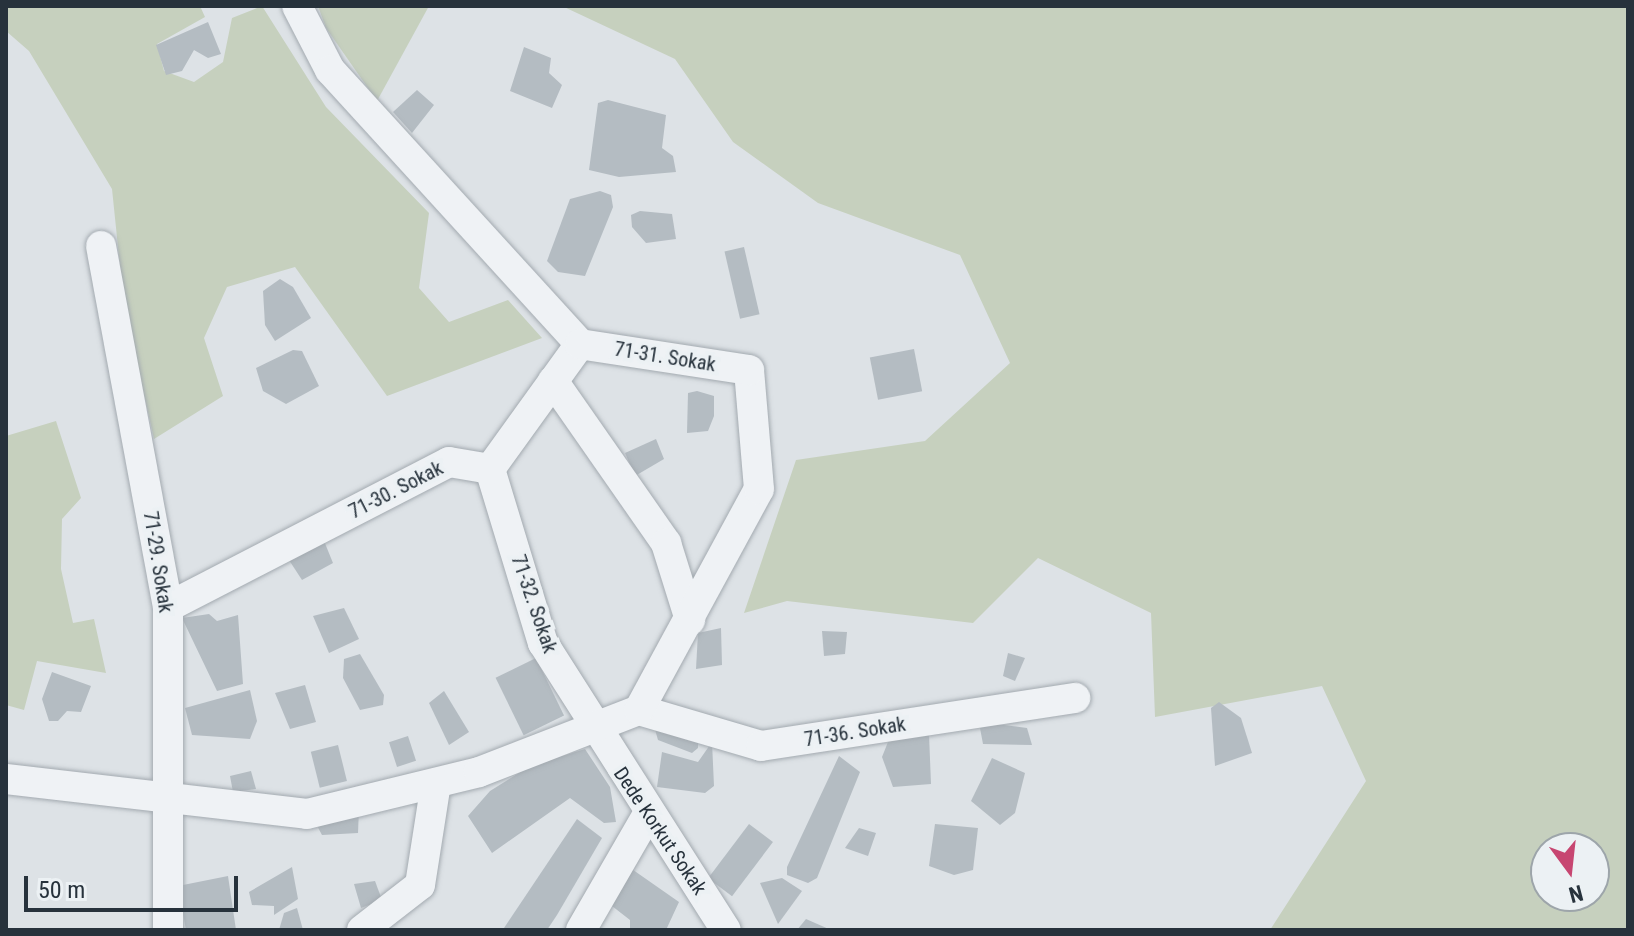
<!DOCTYPE html>
<style>
body{margin:0}
#map{position:relative;width:1634px;height:936px;overflow:hidden;background:#dde2e6;font-family:"Roboto Condensed",sans-serif}
div>[style]{position:absolute}
.green>*{inset:0;background:#c6d0be}
.building>*{inset:0;background:#b4bcc2;transform-origin:0 0}
.roads{filter:drop-shadow(0 0 2px #a3aab0) drop-shadow(0 0 2px #a3aab0)}
.minor>*{height:30px;margin:-15px;padding:0 15px;transform-origin:15px;border-radius:15px;background:#eff2f5}
span{translate:-50% -50%;white-space:nowrap;text-align:center;line-height:1.15;-webkit-text-stroke:8px #ecf1f4;paint-order:stroke}
.street-label{font-size:20px;color:#27323c}
.frame{position:absolute;inset:0;border:8px solid #27323c;pointer-events:none}
.north{position:absolute;left:1530px;top:832px;width:80px;height:80px;box-sizing:border-box;background:#ecf1f4;border:2px solid #9da5aa;border-radius:50%;rotate:165deg;font-size:22px;font-weight:700;line-height:32px;text-align:center;color:#27323c}
.north::after{content:'';display:block;margin:auto;width:28px;height:36px;background:#c74671;clip-path:polygon(50% 0,100% 100%,50% 72%,0 100%)}
.scale{position:absolute;left:24px;top:876px;width:214px;height:36px;box-sizing:border-box;border:4px solid #27323c;border-top:0;padding-left:10px;font-size:24px;line-height:28px;white-space:nowrap;color:#27323c;-webkit-text-stroke:6px #ecf1f4;paint-order:stroke}
</style>
<div id="map">
<div class="green">
<div style="clip-path:polygon(6px 6px,200px 6px,205px 17px,157px 44px,164px 71px,194px 82px,223px 62px,232px 18px,262px 6px,326px 107px,429px 213px,419px 288px,449px 322px,508px 300px,542px 338px,387px 396px,295px 267px,227px 287px,204px 338px,223px 396px,154px 439px,124px 305px,112px 189px,29px 51px,6px 31px)"></div>
<div style="clip-path:polygon(318px 6px,429px 6px,377px 101px,326px 28px)"></div>
<div style="clip-path:polygon(evenodd,562px 6px,1628px 6px,1628px 930px,1270px 930px,1366px 781px,1322px 686px,1155px 717px,1151px 613px,1038px 558px,973px 623px,787px 601px,744px 613px,796px 460px,925px 441px,1010px 363px,960px 255px,818px 203px,733px 142px,675px 59px,562px 6px,1546px 848px,1594px 848px,1594px 896px,1546px 896px,1546px 848px)"></div>
<div style="clip-path:polygon(56px 421px,81px 498px,62px 519px,61px 569px,73px 623px,94px 619px,106px 673px,37px 661px,24px 710px,6px 705px,6px 436px)"></div>
</div>
<div class="building">
<div style="clip-path:polygon(208px 22px,221px 54px,208px 58px,194px 50px,182px 71px,166px 75px,156px 45px)"></div>
<div style="clip-path:polygon(524px 47px,551px 58px,549px 73px,562px 85px,552px 108px,510px 91px)"></div>
<div style="clip-path:polygon(417px 90px,434px 105px,412px 133px,393px 112px)"></div>
<div style="clip-path:polygon(608px 100px,666px 115px,662px 148px,673px 156px,676px 172px,619px 177px,589px 170px,598px 103px)"></div>
<div style="clip-path:polygon(600px 191px,611px 195px,613px 207px,585px 276px,558px 272px,547px 261px,570px 199px)"></div>
<div style="clip-path:polygon(640px 211px,672px 214px,676px 239px,646px 243px,632px 227px,631px 215px)"></div>
<div style="left:744px;top:247px;width:69px;height:20px;rotate:77deg"></div>
<div style="clip-path:polygon(280px 279px,293px 287px,311px 318px,275px 341px,265px 325px,263px 291px)"></div>
<div style="left:914px;top:349px;width:43px;height:45px;rotate:79deg"></div>
<div style="clip-path:polygon(293px 350px,302px 351px,319px 386px,286px 404px,263px 391px,256px 368px)"></div>
<div style="clip-path:polygon(697px 391px,714px 396px,714px 416px,708px 431px,687px 433px,688px 393px)"></div>
<div style="clip-path:polygon(656px 439px,664px 459px,635px 476px,625px 453px)"></div>
<div style="clip-path:polygon(322px 536px,333px 563px,302px 580px,287px 557px)"></div>
<div style="clip-path:polygon(344px 608px,359px 639px,329px 653px,313px 616px)"></div>
<div style="clip-path:polygon(209px 614px,217px 621px,238px 615px,243px 684px,217px 691px,182px 618px)"></div>
<div style="clip-path:polygon(721px 628px,722px 665px,696px 669px,698px 633px)"></div>
<div style="clip-path:polygon(822px 631px,847px 632px,845px 654px,824px 656px)"></div>
<div style="clip-path:polygon(1008px 653px,1025px 658px,1015px 681px,1003px 676px)"></div>
<div style="clip-path:polygon(360px 654px,384px 695px,383px 705px,360px 710px,343px 678px,344px 659px)"></div>
<div style="left:536px;top:658px;width:64px;height:45px;rotate:64deg"></div>
<div style="clip-path:polygon(52px 672px,91px 686px,81px 712px,67px 711px,58px 721px,49px 721px,42px 699px)"></div>
<div style="clip-path:polygon(305px 685px,316px 722px,290px 729px,275px 693px)"></div>
<div style="clip-path:polygon(250px 690px,257px 721px,250px 739px,192px 735px,185px 708px)"></div>
<div style="clip-path:polygon(444px 691px,469px 732px,449px 745px,429px 703px)"></div>
<div style="clip-path:polygon(1219px 702px,1241px 718px,1252px 753px,1215px 766px,1211px 708px)"></div>
<div style="clip-path:polygon(988px 723px,1027px 728px,1032px 745px,983px 744px,980px 728px)"></div>
<div style="clip-path:polygon(654px 726px,698px 740px,698px 748px,692px 753px,658px 740px)"></div>
<div style="clip-path:polygon(929px 734px,931px 784px,893px 787px,882px 757px,890px 737px)"></div>
<div style="left:408px;top:736px;width:26px;height:20px;rotate:72deg"></div>
<div style="clip-path:polygon(712px 742px,714px 786px,705px 793px,657px 787px,662px 752px,698px 762px)"></div>
<div style="left:338px;top:745px;width:37px;height:28px;rotate:76deg"></div>
<div style="clip-path:polygon(585px 749px,610px 787px,616px 822px,604px 823px,570px 798px,492px 853px,468px 816px,490px 791px,530px 766px)"></div>
<div style="clip-path:polygon(839px 756px,860px 772px,817px 878px,808px 883px,787px 875px,787px 867px)"></div>
<div style="clip-path:polygon(992px 758px,1025px 773px,1015px 813px,1000px 825px,971px 801px)"></div>
<div style="clip-path:polygon(251px 771px,256px 789px,233px 792px,230px 776px)"></div>
<div style="clip-path:polygon(359px 808px,358px 833px,322px 835px,314px 820px)"></div>
<div style="clip-path:polygon(577px 819px,602px 838px,557px 915px,547px 930px,504px 928px)"></div>
<div style="left:749px;top:824px;width:30px;height:68px;rotate:37deg"></div>
<div style="clip-path:polygon(935px 824px,978px 828px,973px 870px,954px 875px,929px 866px)"></div>
<div style="clip-path:polygon(859px 828px,876px 833px,868px 856px,845px 848px)"></div>
<div style="clip-path:polygon(626px 865px,679px 902px,666px 930px,630px 930px,630px 920px,603px 899px)"></div>
<div style="clip-path:polygon(292px 867px,298px 899px,274px 915px,274px 906px,252px 905px,249px 892px)"></div>
<div style="clip-path:polygon(228px 876px,236px 930px,186px 930px,178px 886px)"></div>
<div style="clip-path:polygon(782px 878px,802px 891px,778px 924px,760px 883px)"></div>
<div style="clip-path:polygon(375px 881px,382px 900px,361px 908px,354px 884px)"></div>
<div style="clip-path:polygon(297px 908px,303px 930px,279px 930px,284px 913px)"></div>
<div style="clip-path:polygon(806px 919px,831px 930px,797px 930px)"></div>
</div>
<div class="roads">
<div class="minor">
<div style="left:297px;top:6px;width:72px;rotate:62.7deg"></div>
<div style="left:330px;top:70px;width:371px;rotate:47.6deg"></div>
<div style="left:101px;top:246px;width:367px;rotate:79.5deg"></div>
<div style="left:168px;top:607px;width:323px;rotate:90deg"></div>
<div style="left:553px;top:381px;width:198px;rotate:55.1deg"></div>
<div style="left:666px;top:543px;width:81px;rotate:72.7deg"></div>
<div style="left:490px;top:469px;width:182px;rotate:73.1deg"></div>
<div style="left:543px;top:643px;width:340px;rotate:57.5deg"></div>
<div style="left:490px;top:469px;width:154px;rotate:-54.2deg"></div>
<div style="left:168px;top:607px;width:316px;rotate:-27.3deg"></div>
<div style="left:449px;top:462px;width:42px;rotate:9.7deg"></div>
<div style="left:639px;top:710px;width:127px;rotate:16.4deg"></div>
<div style="left:761px;top:746px;width:318px;rotate:-8.7deg"></div>
<div style="left:6px;top:779px;width:303px;rotate:6.6deg"></div>
<div style="left:307px;top:814px;width:177px;rotate:-13.7deg"></div>
<div style="left:479px;top:772px;width:172px;rotate:-21.2deg"></div>
<div style="left:639px;top:710px;width:251px;rotate:-61.5deg"></div>
<div style="left:759px;top:489px;width:119px;rotate:-94.8deg"></div>
<div style="left:749px;top:370px;width:171px;rotate:-171.3deg"></div>
<div style="left:362px;top:930px;width:73px;rotate:-37.8deg"></div>
<div style="left:420px;top:885px;width:103px;rotate:-81.1deg"></div>
<div style="left:581px;top:930px;width:134px;rotate:-60deg"></div>
</div>
</div>
<div class="street-label">
<span style="left:665px;top:357px;rotate:9deg">71-31. Sokak</span>
<span style="left:396px;top:490px;rotate:-27deg">71-30. Sokak</span>
<span style="left:158px;top:562px;rotate:81deg">71-29. Sokak</span>
<span style="left:534px;top:604px;rotate:71deg">71-32. Sokak</span>
<span style="left:855px;top:732px;rotate:-9deg">71-36. Sokak</span>
<span style="left:660px;top:831px;rotate:56deg">Dede Korkut Sokak</span>
</div>
<div class="frame"></div>
<div class="north">N</div>
<div class="scale">50 m</div>
</div>
